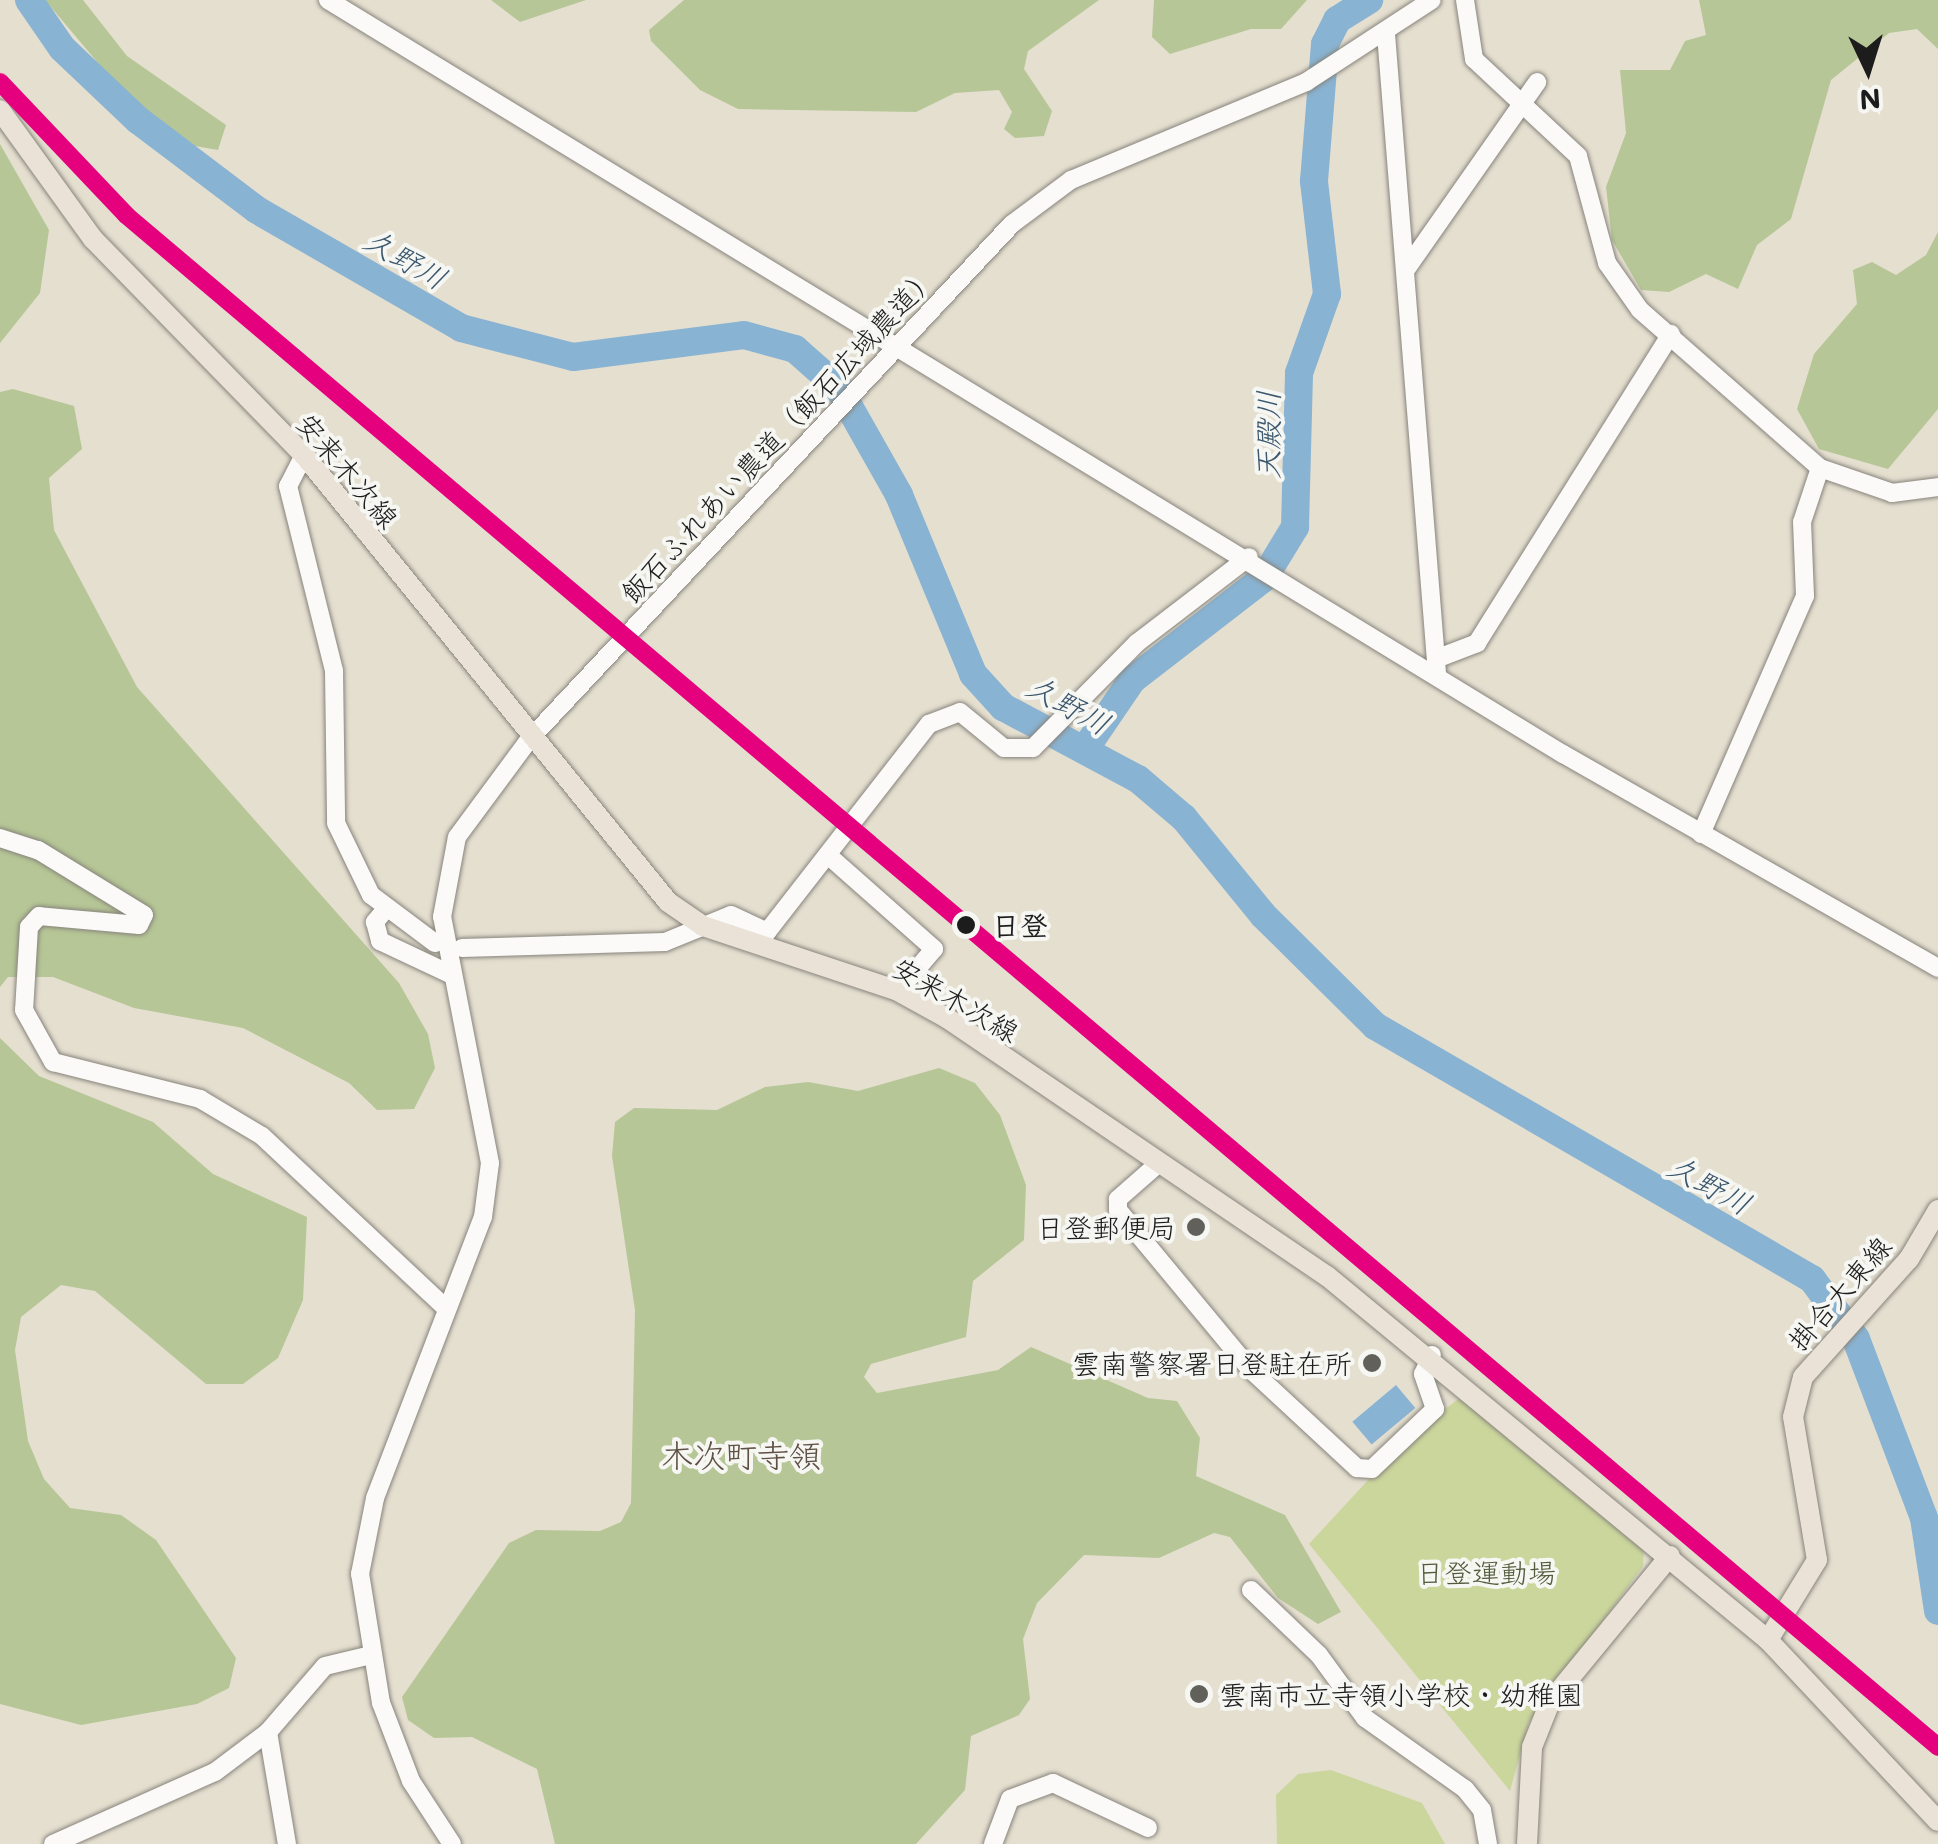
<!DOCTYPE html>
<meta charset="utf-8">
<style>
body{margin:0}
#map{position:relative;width:1938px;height:1844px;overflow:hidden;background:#e5dfd0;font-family:Mali,"Klee One",sans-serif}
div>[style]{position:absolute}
.green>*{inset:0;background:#cbd69d}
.forest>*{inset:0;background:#b6c696}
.water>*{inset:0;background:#89b3d2;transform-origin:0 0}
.river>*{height:28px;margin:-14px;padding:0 14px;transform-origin:14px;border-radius:14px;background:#89b3d2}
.roads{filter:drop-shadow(0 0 2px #87847c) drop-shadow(0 0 2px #87847c)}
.minor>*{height:18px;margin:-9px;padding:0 9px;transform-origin:9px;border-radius:9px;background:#fbfaf8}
.major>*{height:20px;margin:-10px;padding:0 10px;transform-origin:10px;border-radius:10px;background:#eae2d6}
.rail-1>*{height:18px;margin:-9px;padding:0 9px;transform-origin:9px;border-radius:9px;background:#e5007d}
.dots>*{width:28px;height:28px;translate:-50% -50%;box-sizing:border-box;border:5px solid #f6f6f2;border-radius:50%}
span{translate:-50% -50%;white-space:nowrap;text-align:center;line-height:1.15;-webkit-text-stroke:8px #f6f6f2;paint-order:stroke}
.street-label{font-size:28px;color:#1c1c1c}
.stop-label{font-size:28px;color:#1c1c1c;font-weight:700}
.left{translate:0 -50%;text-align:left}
.poi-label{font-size:28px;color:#1c1c1c}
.right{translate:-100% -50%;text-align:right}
.park-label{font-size:28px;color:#525b3b}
.water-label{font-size:30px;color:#3b576e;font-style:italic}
.quarter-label{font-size:32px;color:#5f5045}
.north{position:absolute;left:1818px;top:20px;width:100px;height:100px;-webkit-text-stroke:8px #f6f6f2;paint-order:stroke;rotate:176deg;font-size:28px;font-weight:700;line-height:40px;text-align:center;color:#1c1c1c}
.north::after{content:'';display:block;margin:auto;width:35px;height:45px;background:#1c1c1c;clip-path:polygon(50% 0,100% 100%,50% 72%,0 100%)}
</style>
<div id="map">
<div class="green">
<div style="clip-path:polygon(1461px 1397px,1644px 1546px,1643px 1566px,1529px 1722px,1510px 1791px,1309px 1544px,1406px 1439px)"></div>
<div style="clip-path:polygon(1331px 1770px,1422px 1803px,1445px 1844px,1277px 1844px,1276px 1795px,1298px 1774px)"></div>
</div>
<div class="forest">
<div style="clip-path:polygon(45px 0,83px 0,127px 56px,226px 125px,218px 150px,195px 146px,125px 95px)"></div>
<div style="clip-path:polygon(491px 0,586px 0,520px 22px)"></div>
<div style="clip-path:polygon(684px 0,1099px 0,1028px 51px,1024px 69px,1052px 111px,1044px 136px,1015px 138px,1004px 129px,1012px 112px,999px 90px,955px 93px,916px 112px,738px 109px,700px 90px,651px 41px,649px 30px)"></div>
<div style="clip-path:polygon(1154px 0,1307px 0,1281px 29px,1251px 29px,1170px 54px,1152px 37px)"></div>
<div style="clip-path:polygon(1699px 0,1938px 0,1938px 49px,1917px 29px,1889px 33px,1831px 80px,1791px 219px,1757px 245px,1738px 289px,1706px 274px,1669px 292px,1641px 290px,1612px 240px,1606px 187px,1626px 133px,1620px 70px,1670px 70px,1685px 41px,1706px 35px)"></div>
<div style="clip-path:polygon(0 144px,49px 230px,40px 293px,0 343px)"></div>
<div style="clip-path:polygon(1938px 232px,1938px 409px,1888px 469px,1819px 449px,1797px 409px,1814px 354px,1857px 304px,1853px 270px,1872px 262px,1896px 275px,1926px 255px)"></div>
<div style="clip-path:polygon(13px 389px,74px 406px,82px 449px,49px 478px,54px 530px,137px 687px,399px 983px,428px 1034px,435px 1068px,414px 1109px,377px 1110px,349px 1083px,243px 1028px,134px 1008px,53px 977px,8px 977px,0 987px,0 392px)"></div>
<div style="clip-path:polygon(0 1038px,39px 1076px,153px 1122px,213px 1174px,307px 1217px,303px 1300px,278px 1358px,243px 1384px,206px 1384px,95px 1291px,61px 1285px,21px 1317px,15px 1350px,28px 1441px,44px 1479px,70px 1508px,121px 1515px,156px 1540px,236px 1658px,229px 1688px,197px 1704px,81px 1725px,0 1704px)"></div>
<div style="clip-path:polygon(939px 1068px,975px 1083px,1000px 1115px,1026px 1185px,1024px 1240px,973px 1281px,966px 1337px,871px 1364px,864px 1377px,877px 1393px,998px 1370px,1031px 1347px,1148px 1398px,1177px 1401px,1200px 1438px,1196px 1476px,1285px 1515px,1341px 1612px,1318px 1624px,1278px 1598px,1230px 1537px,1214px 1533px,1159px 1558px,1084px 1555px,1037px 1603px,1023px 1639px,1030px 1699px,1019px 1715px,971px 1736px,965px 1790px,916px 1844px,555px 1844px,537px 1769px,472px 1737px,434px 1738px,408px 1720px,402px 1697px,509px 1543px,536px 1530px,600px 1531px,621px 1522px,631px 1503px,635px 1310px,612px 1156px,615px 1122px,634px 1108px,717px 1110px,765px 1087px,808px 1082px,858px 1091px)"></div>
</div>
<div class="water">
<div style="left:1396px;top:1385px;width:30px;height:57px;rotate:50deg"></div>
</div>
<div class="river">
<div style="left:29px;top:0;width:58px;rotate:55.5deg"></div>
<div style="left:62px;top:48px;width:105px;rotate:43.5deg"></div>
<div style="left:138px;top:120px;width:149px;rotate:37.1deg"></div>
<div style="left:257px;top:210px;width:236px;rotate:30deg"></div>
<div style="left:461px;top:328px;width:116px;rotate:14.5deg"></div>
<div style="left:573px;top:357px;width:172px;rotate:-7.3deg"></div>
<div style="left:744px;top:335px;width:53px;rotate:15.4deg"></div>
<div style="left:795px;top:349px;width:57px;rotate:41.5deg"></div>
<div style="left:838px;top:387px;width:124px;rotate:60.5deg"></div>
<div style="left:899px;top:495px;width:194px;rotate:67.5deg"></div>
<div style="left:973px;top:674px;width:45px;rotate:47.7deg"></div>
<div style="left:1003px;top:707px;width:153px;rotate:28.1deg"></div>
<div style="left:1138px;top:779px;width:60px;rotate:40.3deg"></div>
<div style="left:1184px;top:818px;width:125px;rotate:50.8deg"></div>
<div style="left:1263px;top:915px;width:158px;rotate:44.7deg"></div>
<div style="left:1375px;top:1026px;width:505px;rotate:30.07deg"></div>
<div style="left:1812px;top:1279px;width:74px;rotate:53.7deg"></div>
<div style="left:1856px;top:1339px;width:191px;rotate:69.2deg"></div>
<div style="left:1924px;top:1518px;width:94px;rotate:81.4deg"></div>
<div style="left:1085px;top:749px;width:83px;rotate:-55.7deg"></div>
<div style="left:1132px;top:680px;width:167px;rotate:-37.7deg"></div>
<div style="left:1264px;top:578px;width:60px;rotate:-58.7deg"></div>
<div style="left:1295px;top:527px;width:154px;rotate:-88.5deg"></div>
<div style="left:1299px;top:373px;width:84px;rotate:-70.5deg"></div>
<div style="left:1327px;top:294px;width:114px;rotate:-96.6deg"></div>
<div style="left:1314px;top:181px;width:137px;rotate:-85.4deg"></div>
<div style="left:1325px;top:44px;width:27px;rotate:-63deg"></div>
<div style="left:1337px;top:20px;width:38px;rotate:-32deg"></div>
</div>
<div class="roads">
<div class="minor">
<div style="left:328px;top:0;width:1447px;rotate:31.41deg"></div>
<div style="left:1563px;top:754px;width:432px;rotate:29.7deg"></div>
<div style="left:1465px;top:0;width:60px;rotate:81.3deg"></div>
<div style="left:1474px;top:59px;width:142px;rotate:43deg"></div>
<div style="left:1578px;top:156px;width:111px;rotate:74.8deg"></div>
<div style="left:1607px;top:263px;width:57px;rotate:54.9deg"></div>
<div style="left:1640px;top:310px;width:240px;rotate:41.3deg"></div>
<div style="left:1820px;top:468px;width:76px;rotate:19.1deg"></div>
<div style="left:1892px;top:493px;width:46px;rotate:-7.4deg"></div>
<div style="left:1386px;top:34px;width:642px;rotate:85.44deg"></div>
<div style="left:1407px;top:268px;width:227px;rotate:-55deg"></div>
<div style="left:304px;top:455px;width:35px;rotate:117deg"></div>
<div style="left:288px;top:486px;width:191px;rotate:76deg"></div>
<div style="left:334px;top:671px;width:152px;rotate:89.2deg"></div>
<div style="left:336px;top:823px;width:80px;rotate:64.1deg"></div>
<div style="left:371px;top:895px;width:80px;rotate:36.9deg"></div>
<div style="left:1441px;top:657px;width:39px;rotate:-21deg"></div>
<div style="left:1477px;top:643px;width:365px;rotate:-57.9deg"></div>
<div style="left:1701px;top:834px;width:260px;rotate:-66.4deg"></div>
<div style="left:1805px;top:596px;width:74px;rotate:-92.3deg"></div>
<div style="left:1802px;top:522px;width:57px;rotate:-71.6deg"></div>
<div style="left:0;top:838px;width:40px;rotate:18deg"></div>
<div style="left:38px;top:850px;width:124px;rotate:31.5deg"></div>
<div style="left:144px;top:915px;width:11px;rotate:117deg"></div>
<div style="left:139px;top:925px;width:100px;rotate:-174.9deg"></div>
<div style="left:39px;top:916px;width:15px;rotate:132deg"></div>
<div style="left:29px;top:927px;width:83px;rotate:93.4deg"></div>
<div style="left:24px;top:1010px;width:60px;rotate:60.9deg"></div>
<div style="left:53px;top:1062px;width:152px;rotate:14.1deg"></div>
<div style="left:200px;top:1099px;width:72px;rotate:30.8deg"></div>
<div style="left:262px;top:1136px;width:250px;rotate:43.1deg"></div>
<div style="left:830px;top:857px;width:139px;rotate:41.5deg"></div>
<div style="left:934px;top:949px;width:55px;rotate:130.6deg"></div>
<div style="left:385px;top:910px;width:16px;rotate:130deg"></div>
<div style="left:375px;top:922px;width:20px;rotate:75deg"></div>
<div style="left:380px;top:941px;width:80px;rotate:25.3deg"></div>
<div style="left:462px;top:948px;width:203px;rotate:-1.7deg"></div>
<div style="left:665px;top:942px;width:71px;rotate:-22.2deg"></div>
<div style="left:731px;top:915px;width:40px;rotate:25deg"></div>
<div style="left:767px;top:932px;width:264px;rotate:-52.1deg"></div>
<div style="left:929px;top:724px;width:33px;rotate:-21deg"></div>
<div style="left:960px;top:712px;width:57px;rotate:39.3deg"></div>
<div style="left:1004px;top:748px;width:29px"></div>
<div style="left:1033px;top:748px;width:148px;rotate:-45.3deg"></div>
<div style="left:1137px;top:643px;width:141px;rotate:-37.5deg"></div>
<div style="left:1159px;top:1163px;width:55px;rotate:138.7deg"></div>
<div style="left:1118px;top:1199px;width:11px;rotate:90deg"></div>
<div style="left:1118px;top:1210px;width:207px;rotate:50.3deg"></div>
<div style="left:1250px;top:1369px;width:146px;rotate:42.8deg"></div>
<div style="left:1357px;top:1468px;width:15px;rotate:4deg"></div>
<div style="left:1372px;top:1469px;width:87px;rotate:-43.6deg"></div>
<div style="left:1435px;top:1409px;width:37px;rotate:-109deg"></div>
<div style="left:1423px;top:1374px;width:21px;rotate:-65deg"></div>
<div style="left:1251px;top:1590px;width:94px;rotate:43.7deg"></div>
<div style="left:1319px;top:1655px;width:78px;rotate:53.9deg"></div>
<div style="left:1365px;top:1718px;width:123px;rotate:35.4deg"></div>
<div style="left:1465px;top:1789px;width:27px;rotate:51deg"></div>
<div style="left:1482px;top:1810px;width:35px;rotate:80deg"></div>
<div style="left:268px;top:1732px;width:114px;rotate:80.4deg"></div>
<div style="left:53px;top:1844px;width:177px;rotate:-24deg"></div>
<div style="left:215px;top:1772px;width:66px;rotate:-37deg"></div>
<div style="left:268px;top:1732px;width:87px;rotate:-49.2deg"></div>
<div style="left:325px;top:1666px;width:43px;rotate:-13.4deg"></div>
<div style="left:452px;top:1844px;width:75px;rotate:-123.1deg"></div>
<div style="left:411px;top:1781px;width:84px;rotate:-111deg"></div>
<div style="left:381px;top:1703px;width:131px;rotate:-99.2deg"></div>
<div style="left:360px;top:1574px;width:77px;rotate:-78.8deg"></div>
<div style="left:375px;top:1498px;width:301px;rotate:-69deg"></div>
<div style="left:483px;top:1217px;width:54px;rotate:-82.6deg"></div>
<div style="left:490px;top:1163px;width:251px;rotate:-101deg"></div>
<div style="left:442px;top:917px;width:81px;rotate:-79.4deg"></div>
<div style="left:457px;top:837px;width:119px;rotate:-53.5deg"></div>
<div style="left:528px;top:741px;width:708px;rotate:-46.89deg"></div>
<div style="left:1012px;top:224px;width:74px;rotate:-36.7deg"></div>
<div style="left:1071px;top:180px;width:255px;rotate:-22.6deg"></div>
<div style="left:1306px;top:82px;width:150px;rotate:-33.1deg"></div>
<div style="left:993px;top:1844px;width:48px;rotate:-69.3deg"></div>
<div style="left:1010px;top:1799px;width:46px;rotate:-20.4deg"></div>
<div style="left:1053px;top:1783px;width:105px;rotate:25.3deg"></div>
</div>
<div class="major">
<div style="left:0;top:110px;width:159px;rotate:54.2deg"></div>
<div style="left:93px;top:239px;width:302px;rotate:45.7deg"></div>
<div style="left:304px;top:455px;width:576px;rotate:50.84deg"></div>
<div style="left:668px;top:902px;width:42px;rotate:34.4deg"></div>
<div style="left:703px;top:926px;width:206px;rotate:18.4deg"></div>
<div style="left:898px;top:991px;width:56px;rotate:28.9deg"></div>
<div style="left:947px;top:1018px;width:459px;rotate:34.2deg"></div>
<div style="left:1327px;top:1276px;width:572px;rotate:39.54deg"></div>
<div style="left:1768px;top:1640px;width:248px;rotate:46.8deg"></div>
<div style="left:1768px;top:1640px;width:94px;rotate:-58.5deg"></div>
<div style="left:1817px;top:1560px;width:145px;rotate:-99.5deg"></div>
<div style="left:1793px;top:1417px;width:41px;rotate:-76deg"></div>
<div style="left:1803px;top:1377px;width:159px;rotate:-48.1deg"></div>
<div style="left:1909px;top:1259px;width:57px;rotate:-59.4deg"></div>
<div style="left:1527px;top:1844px;width:97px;rotate:-87deg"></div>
<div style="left:1532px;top:1747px;width:48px;rotate:-68.2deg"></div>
<div style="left:1550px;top:1702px;width:189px;rotate:-50.6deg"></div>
</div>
</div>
<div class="rail-1">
<div style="left:0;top:82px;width:183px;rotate:46.5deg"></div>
<div style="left:126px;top:215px;width:2373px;rotate:40.21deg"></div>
</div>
<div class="dots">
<div style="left:966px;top:925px;background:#1c1c1c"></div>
<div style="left:1196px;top:1227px;background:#62605b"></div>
<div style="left:1372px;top:1363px;background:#62605b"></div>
<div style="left:1199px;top:1694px;background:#62605b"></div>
</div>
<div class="street-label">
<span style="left:778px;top:434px;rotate:-47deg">飯石ふれあい農道（飯石広域農道）</span>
<span style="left:348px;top:470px;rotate:50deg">安来木次線</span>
<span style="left:956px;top:999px;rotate:30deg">安来木次線</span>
<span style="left:1839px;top:1293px;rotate:-49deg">掛合大東線</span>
</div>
<div class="stop-label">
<span class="left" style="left:992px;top:925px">日登</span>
</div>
<div class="poi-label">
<span class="right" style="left:1176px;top:1227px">日登郵便局</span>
<span class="right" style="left:1352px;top:1363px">雲南警察署日登駐在所</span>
<span class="left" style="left:1219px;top:1694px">雲南市立寺領小学校・幼稚園</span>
</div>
<div class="park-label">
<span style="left:1486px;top:1572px">日登運動場</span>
</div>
<div class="water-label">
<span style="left:406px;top:258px;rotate:30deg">久野川</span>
<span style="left:1267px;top:435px;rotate:-90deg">天殿川</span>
<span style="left:1069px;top:704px;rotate:29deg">久野川</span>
<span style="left:1710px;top:1184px;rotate:29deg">久野川</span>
</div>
<div class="quarter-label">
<span style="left:741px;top:1454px">木次町寺領</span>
</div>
<div class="north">N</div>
</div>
